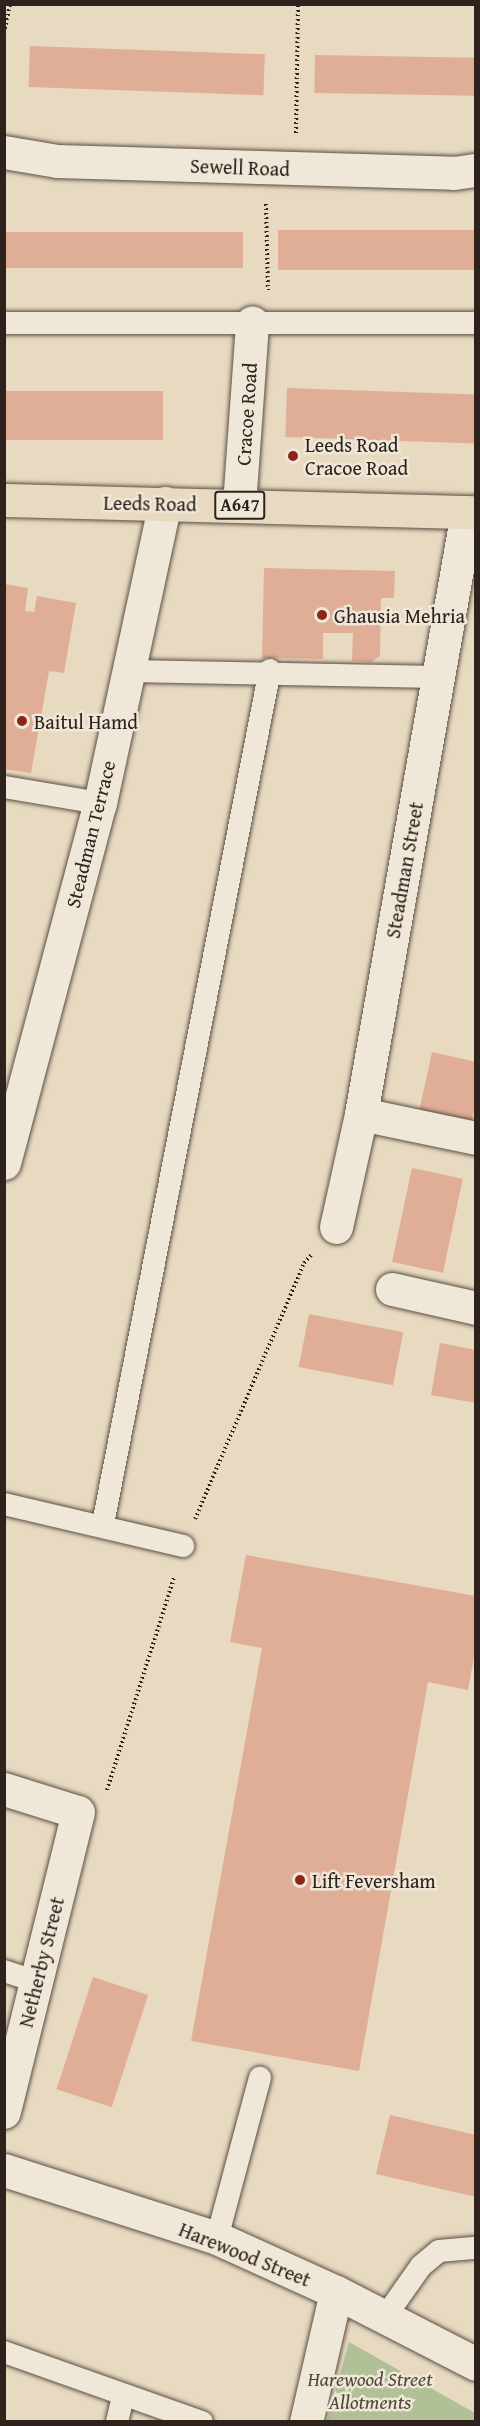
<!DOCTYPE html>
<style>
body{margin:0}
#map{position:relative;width:480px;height:2426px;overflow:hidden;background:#e7dac1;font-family:"Gentium Book Plus",serif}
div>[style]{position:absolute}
.green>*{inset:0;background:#b1c096}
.building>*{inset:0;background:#e0ae97;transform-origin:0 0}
.path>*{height:4px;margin-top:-2px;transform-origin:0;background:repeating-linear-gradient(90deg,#2f211b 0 1.5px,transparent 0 4.5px)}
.roads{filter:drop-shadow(0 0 2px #5d4f44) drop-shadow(0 0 2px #5d4f44)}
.service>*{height:22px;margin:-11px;padding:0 11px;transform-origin:11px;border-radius:11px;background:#efe7d7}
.minor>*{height:33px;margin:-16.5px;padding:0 16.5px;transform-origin:16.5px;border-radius:16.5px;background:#efe7d7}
.primary>*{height:33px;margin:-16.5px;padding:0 16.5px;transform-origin:16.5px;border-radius:16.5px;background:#e7dac1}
.dots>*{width:16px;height:16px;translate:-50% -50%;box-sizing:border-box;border:3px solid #efe7d7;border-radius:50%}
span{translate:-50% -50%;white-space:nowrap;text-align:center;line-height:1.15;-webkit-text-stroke:5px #efe7d7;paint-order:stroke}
.shield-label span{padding:2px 4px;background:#efe7d7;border:2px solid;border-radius:4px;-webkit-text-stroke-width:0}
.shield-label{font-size:18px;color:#2f211b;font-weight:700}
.street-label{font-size:20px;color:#2f211b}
.poi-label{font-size:20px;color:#2f211b}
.left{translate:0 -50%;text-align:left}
.park-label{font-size:20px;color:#50493a;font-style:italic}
.frame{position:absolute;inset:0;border:6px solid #2f211b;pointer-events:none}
</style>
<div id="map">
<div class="green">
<div style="clip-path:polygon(349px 2342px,475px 2413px,475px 2421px,327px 2421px)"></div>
</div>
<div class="building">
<div style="left:30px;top:46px;width:235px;height:41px;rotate:2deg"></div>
<div style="left:315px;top:55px;width:161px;height:38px;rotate:1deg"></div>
<div style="left:278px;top:230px;width:198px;height:40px"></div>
<div style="left:4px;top:232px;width:239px;height:36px"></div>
<div style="left:287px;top:388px;width:189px;height:49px;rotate:2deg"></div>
<div style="left:4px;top:391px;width:159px;height:49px"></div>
<div style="clip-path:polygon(264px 568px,395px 571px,394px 598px,381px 598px,380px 656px,371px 662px,352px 661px,353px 633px,323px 633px,323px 659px,262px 658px)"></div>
<div style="clip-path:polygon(4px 584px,28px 588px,25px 611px,34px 612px,37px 596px,76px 603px,64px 673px,49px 671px,31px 773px,4px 769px)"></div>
<div style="clip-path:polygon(432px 1052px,476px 1062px,476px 1102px,470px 1128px,418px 1116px)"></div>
<div style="left:412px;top:1168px;width:52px;height:96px;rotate:12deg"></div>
<div style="left:309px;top:1314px;width:96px;height:54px;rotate:11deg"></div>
<div style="clip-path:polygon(440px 1343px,476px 1350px,476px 1403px,431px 1395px)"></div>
<div style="clip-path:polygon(246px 1555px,476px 1596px,476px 1646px,468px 1690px,428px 1682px,359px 2071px,191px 2041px,262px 1648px,230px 1642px)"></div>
<div style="left:93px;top:1977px;width:58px;height:118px;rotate:18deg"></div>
<div style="clip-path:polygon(390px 2115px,476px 2135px,476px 2197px,376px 2174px)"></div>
</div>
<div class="path">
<div style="left:4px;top:33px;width:30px;rotate:-78deg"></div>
<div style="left:296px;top:133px;width:129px;rotate:-89.1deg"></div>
<div style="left:266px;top:204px;width:86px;rotate:88.7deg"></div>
<div style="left:195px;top:1519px;width:278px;rotate:-66.9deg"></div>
<div style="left:304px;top:1263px;width:11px;rotate:-49deg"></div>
<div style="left:107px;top:1790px;width:223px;rotate:-72.5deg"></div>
</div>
<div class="roads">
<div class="service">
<div style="left:4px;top:323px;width:472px"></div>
<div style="left:128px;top:671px;width:311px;rotate:1.1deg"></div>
<div style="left:4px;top:787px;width:97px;rotate:9.5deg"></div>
<div style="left:4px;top:1504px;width:184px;rotate:13.2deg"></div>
<div style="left:103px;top:1524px;width:870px;rotate:-78.94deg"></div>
<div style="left:4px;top:1971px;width:33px;rotate:18deg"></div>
<div style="left:217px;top:2238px;width:166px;rotate:-75deg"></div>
<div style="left:385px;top:2317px;width:62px;rotate:-54.8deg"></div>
<div style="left:421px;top:2266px;width:23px;rotate:-40deg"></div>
<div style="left:439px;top:2251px;width:37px;rotate:-5deg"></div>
<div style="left:4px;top:2352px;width:210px;rotate:19.5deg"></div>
<div style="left:117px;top:2422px;width:27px;rotate:-77deg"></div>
</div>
<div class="minor">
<div style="left:4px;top:152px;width:54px;rotate:9.6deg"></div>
<div style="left:57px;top:161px;width:397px;rotate:1.7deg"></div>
<div style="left:454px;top:173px;width:22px;rotate:-8deg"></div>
<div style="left:239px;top:505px;width:183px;rotate:-85.9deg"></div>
<div style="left:361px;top:1114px;width:117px;rotate:11.8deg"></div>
<div style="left:4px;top:1163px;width:373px;rotate:-75.1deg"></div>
<div style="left:100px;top:803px;width:307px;rotate:-77.8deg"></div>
<div style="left:336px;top:1227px;width:116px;rotate:-77.5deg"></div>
<div style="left:361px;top:1114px;width:611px;rotate:-80.01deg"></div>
<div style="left:392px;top:1289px;width:86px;rotate:12.7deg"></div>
<div style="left:4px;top:1789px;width:77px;rotate:17.3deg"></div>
<div style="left:78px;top:1812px;width:309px;rotate:103.9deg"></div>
<div style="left:4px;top:2170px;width:224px;rotate:17.7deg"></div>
<div style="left:217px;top:2238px;width:131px;rotate:24.4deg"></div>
<div style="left:336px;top:2292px;width:157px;rotate:27.2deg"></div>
<div style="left:306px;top:2422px;width:133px;rotate:-77deg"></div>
</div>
<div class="primary">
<div style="left:4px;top:500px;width:472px;rotate:1.5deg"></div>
</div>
</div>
<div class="dots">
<div style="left:293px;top:456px;background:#8f2418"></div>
<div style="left:322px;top:615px;background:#8f2418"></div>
<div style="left:22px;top:721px;background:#8f2418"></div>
<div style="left:300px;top:1880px;background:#8f2418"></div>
</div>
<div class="shield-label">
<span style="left:240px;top:505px">A647</span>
</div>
<div class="street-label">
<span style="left:240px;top:167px;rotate:2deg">Sewell Road</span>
<span style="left:246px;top:414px;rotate:-86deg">Cracoe Road</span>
<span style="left:150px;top:503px;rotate:1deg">Leeds Road</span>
<span style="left:90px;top:834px;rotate:-76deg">Steadman Terrace</span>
<span style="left:404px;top:870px;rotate:-80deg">Steadman Street</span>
<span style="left:41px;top:1962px;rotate:-76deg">Netherby Street</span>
<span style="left:245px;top:2254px;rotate:22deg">Harewood Street</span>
</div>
<div class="poi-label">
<span class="left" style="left:305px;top:456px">Leeds Road<br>Cracoe Road</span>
<span class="left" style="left:334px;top:615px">Ghausia Mehria</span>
<span class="left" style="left:34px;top:721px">Baitul Hamd</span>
<span class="left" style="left:312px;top:1880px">Lift Feversham</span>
</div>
<div class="park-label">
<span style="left:370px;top:2390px">Harewood Street<br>Allotments</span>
</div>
<div class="frame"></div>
</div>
